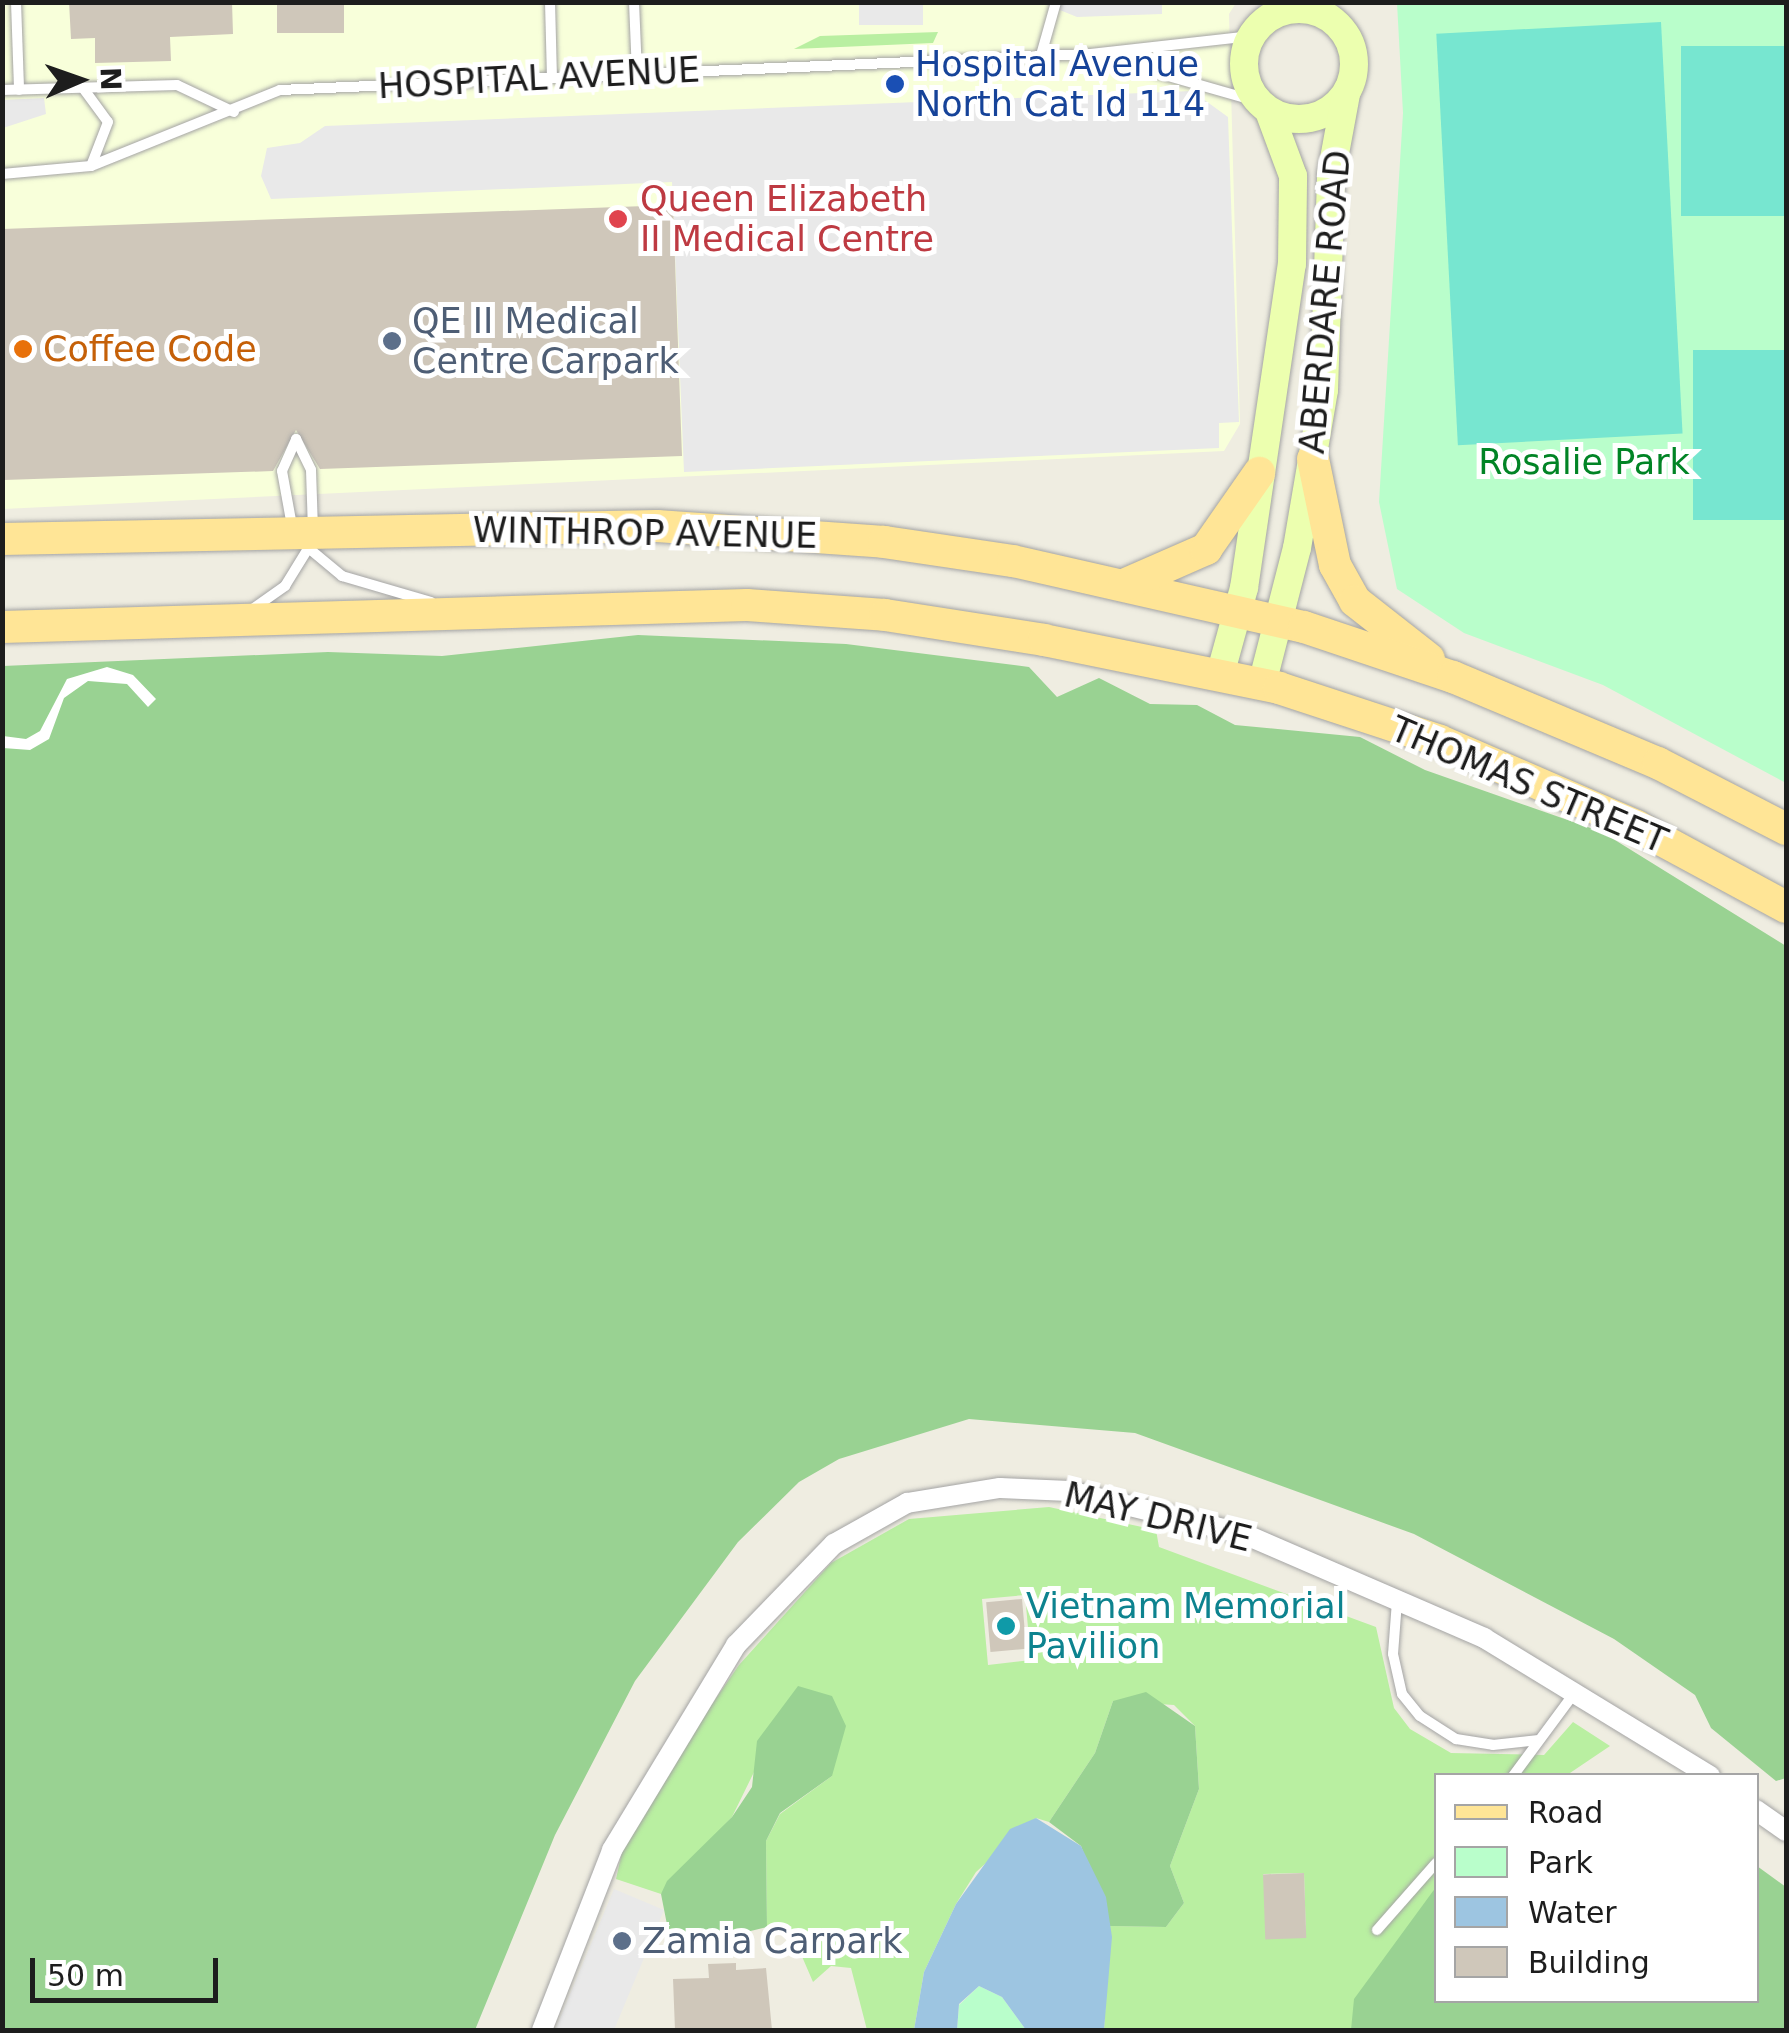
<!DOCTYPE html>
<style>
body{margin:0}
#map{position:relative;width:1789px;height:2033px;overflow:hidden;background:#efede1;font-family:"DejaVu Sans",sans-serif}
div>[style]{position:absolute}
.education>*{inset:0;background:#f8ffda}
.grass>*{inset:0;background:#b9efa1}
.forest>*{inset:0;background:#99d292}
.park>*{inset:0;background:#b9fecb}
.pitch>*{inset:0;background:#77e6d0;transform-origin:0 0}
.parking>*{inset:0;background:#e9e9e9;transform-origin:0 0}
.water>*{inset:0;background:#9dc5e1}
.pier>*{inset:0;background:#fff}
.building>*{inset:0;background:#cfc7ba;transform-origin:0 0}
.roads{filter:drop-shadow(0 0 2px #a4a4a4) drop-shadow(0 0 2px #a4a4a4)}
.service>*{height:10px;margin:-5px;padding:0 5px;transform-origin:5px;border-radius:5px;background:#fff}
.minor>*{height:20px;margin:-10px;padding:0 10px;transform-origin:10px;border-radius:10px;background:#fff}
.secondary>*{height:28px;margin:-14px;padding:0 14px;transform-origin:14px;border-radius:14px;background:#ecffaf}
.secondary>.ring{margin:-14px;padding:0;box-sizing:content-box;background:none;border:28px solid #ecffaf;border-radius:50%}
.primary>*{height:32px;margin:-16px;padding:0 16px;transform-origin:16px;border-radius:16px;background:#ffe596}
.dots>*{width:28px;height:28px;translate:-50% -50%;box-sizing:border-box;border:5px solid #fff;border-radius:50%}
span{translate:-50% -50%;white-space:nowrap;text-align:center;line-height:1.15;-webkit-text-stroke:10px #fff;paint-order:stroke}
.transit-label{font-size:35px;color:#164399}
.left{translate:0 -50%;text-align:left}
.street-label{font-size:35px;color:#1d1d1d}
.health-label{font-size:35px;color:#be3a42}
.service-label{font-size:35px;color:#4e5e75}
.food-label{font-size:35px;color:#c56008}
.park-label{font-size:35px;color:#018425}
.culture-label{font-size:35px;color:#0d838f}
.frame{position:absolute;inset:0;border:5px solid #1d1d1d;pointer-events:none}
.legend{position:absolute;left:1434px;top:1773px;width:325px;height:230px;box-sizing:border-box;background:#fff;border:2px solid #a5a5a5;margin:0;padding:12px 18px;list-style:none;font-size:30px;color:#1d1d1d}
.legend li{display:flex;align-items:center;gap:20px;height:50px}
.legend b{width:50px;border:2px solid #a5a5a5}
.north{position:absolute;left:30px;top:30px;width:100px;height:100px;-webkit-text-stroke:8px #fff;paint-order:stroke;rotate:88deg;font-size:28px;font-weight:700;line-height:40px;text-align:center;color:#1d1d1d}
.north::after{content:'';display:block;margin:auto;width:35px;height:45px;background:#1d1d1d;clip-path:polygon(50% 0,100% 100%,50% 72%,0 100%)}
.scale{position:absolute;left:30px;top:1958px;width:188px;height:45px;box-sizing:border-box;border:5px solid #1d1d1d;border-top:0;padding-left:12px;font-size:30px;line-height:35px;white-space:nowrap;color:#1d1d1d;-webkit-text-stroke:8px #fff;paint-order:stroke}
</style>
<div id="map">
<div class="education">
<div style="clip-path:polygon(3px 3px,1236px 3px,1229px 14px,1240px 424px,1224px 451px,3px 509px)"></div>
</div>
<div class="grass">
<div style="clip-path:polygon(938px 32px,933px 43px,794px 49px,820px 36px)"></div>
<div style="clip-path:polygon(evenodd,1049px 1507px,1156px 1530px,1159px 1547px,1376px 1627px,1394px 1708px,1410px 1729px,1451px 1753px,1544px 1755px,1573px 1722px,1610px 1746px,1567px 1775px,1436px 1776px,1436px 1887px,1351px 2030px,1104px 2030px,1110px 1926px,1166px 1927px,1184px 1903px,1170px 1866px,1199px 1789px,1195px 1726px,1174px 1705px,1113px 1701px,1095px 1753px,1049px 1822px,1036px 1818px,976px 1872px,956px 1904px,924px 1972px,914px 2030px,867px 2030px,851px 1968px,831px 1966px,813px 1982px,788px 1924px,767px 1927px,766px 1841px,780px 1814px,832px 1776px,755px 1770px,732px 1817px,661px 1894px,616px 1879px,622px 1852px,676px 1756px,739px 1665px,831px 1563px,909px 1519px,1049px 1507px,1025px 1595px,1031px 1660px,988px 1665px,982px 1599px,1025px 1595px,1049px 1507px,1304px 1873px,1306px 1937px,1306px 1938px,1263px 1874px,1304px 1873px)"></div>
</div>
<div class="forest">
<div style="clip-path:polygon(638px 635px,846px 644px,1029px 667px,1057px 697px,1099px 678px,1150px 704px,1197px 705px,1235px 725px,1360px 737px,1425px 770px,1602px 832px,1786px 946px,1786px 1778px,1776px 1781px,1711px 1728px,1695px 1695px,1614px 1639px,1414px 1534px,1135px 1433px,969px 1419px,839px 1459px,799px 1482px,738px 1542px,635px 1681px,555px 1835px,475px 2030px,3px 2030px,3px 666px,328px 652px,442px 656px)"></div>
<div style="clip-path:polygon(798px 1686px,832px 1696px,846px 1726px,832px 1776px,780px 1813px,766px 1841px,767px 1927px,672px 1950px,661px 1894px,667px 1881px,732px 1817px,752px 1787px,757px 1741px)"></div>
<div style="clip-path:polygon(1146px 1692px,1195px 1726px,1199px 1789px,1170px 1866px,1184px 1903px,1166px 1927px,1110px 1926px,1081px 1846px,1049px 1822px,1095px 1753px,1113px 1701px)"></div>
<div style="clip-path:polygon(1757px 1866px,1786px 1887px,1786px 2030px,1351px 2030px,1354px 1999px,1436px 1887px,1436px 2000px,1756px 2000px)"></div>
</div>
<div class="park">
<div style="clip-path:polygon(1397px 3px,1786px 3px,1786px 783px,1603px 685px,1464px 633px,1397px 589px,1379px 502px,1403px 113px)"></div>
<div style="clip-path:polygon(979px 1986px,1002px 1997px,1026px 2030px,957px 2030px,959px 2005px)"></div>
</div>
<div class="pitch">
<div style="left:1661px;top:22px;width:412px;height:225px;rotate:87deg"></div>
<div style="left:1786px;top:46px;width:170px;height:105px;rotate:90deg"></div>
<div style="left:1786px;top:350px;width:170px;height:93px;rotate:90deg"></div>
</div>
<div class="parking">
<div style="clip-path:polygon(1040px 2px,1162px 3px,1162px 14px,1077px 17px)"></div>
<div style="left:859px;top:3px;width:64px;height:22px"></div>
<div style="clip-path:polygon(1192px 91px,1228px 117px,1239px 422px,1219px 423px,1219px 448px,684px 472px,672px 182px,271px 199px,261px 176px,267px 148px,300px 143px,325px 126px)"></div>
<div style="clip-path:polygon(44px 98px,46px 114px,3px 128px,3px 100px)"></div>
<div style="clip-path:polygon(614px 1889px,664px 1910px,614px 2030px,555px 2030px)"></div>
</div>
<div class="water">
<div style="clip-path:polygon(1036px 1818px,1081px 1846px,1106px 1897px,1112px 1937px,1104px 2030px,1026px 2030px,1002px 1997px,979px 1986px,959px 2004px,957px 2030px,914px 2030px,924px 1972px,956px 1904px,1010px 1829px)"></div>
</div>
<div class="pier">
<div style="clip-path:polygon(107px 667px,133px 675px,156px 699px,148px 707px,127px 684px,88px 681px,64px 698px,49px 739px,30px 750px,3px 748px,3px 736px,26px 739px,40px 731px,67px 679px)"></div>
</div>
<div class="building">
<div style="clip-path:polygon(69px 2px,232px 2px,233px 34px,170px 37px,171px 61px,95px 63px,95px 38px,71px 39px)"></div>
<div style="left:277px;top:2px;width:67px;height:31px"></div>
<div style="clip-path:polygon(673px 205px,682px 456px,320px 469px,296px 430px,273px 471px,4px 480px,2px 229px)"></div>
<div style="left:1022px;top:1599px;width:50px;height:36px;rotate:85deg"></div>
<div style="left:1304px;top:1873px;width:65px;height:41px;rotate:88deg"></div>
<div style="clip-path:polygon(736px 1963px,736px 1970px,766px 1968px,772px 2030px,675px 2030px,673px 1979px,709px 1978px,708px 1964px)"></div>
</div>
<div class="roads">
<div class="service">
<div style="left:16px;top:2px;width:88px;rotate:88deg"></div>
<div style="left:550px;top:2px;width:75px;rotate:88.5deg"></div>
<div style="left:634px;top:2px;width:71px;rotate:87.6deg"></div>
<div style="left:1041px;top:55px;width:55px;rotate:-74.2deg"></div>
<div style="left:1102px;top:57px;width:163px;rotate:16deg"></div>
<div style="left:83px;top:88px;width:42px;rotate:53.7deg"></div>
<div style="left:108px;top:122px;width:47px;rotate:111.1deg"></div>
<div style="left:2px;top:90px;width:175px;rotate:-1.6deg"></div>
<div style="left:177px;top:85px;width:63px;rotate:25.3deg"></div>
<div style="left:2px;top:174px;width:89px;rotate:-5.1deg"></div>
<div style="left:91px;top:166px;width:204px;rotate:-21.9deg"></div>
<div style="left:280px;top:90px;width:812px;rotate:-2.54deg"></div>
<div style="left:1091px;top:54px;width:161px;rotate:-6.4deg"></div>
<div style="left:296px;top:439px;width:34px;rotate:64deg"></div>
<div style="left:311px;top:470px;width:61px;rotate:88.1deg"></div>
<div style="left:292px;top:526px;width:56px;rotate:-100.3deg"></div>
<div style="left:282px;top:471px;width:35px;rotate:-66deg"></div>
<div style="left:300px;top:541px;width:55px;rotate:39.8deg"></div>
<div style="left:342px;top:576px;width:93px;rotate:16.3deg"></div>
<div style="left:251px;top:610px;width:42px;rotate:-35.2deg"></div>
<div style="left:285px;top:586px;width:46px;rotate:-58.4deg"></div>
<div style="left:1397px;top:1601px;width:53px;rotate:94.3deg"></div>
<div style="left:1393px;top:1654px;width:41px;rotate:77.3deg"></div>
<div style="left:1402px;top:1694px;width:28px;rotate:51deg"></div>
<div style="left:1420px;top:1716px;width:43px;rotate:32.6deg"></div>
<div style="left:1456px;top:1739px;width:37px;rotate:9deg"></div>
<div style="left:1493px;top:1745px;width:46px;rotate:-6.2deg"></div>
<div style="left:1513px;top:1776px;width:106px;rotate:-53.5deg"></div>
<div style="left:1377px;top:1930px;width:89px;rotate:-48.6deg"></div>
</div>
<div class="minor">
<div style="left:1756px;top:1810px;width:37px;rotate:35deg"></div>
<div style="left:542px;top:2030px;width:193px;rotate:-68.7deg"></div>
<div style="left:612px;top:1850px;width:240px;rotate:-58.8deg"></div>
<div style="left:736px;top:1645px;width:141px;rotate:-45.9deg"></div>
<div style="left:834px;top:1544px;width:84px;rotate:-29.3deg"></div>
<div style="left:907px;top:1503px;width:94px;rotate:-9.2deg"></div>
<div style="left:1000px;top:1488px;width:69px;rotate:2.5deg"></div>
<div style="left:1069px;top:1491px;width:180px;rotate:13.8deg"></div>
<div style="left:1244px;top:1534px;width:262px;rotate:23.4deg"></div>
<div style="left:1484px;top:1638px;width:265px;rotate:31.4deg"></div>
</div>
<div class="secondary">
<div class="ring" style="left:1244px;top:9px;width:82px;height:82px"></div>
<div style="left:1220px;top:675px;width:90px;rotate:-74.6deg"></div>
<div style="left:1244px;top:588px;width:328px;rotate:-81.6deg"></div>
<div style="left:1292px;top:264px;width:88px;rotate:-89.3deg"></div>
<div style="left:1293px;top:176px;width:69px;rotate:-110.3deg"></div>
<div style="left:1262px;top:684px;width:140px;rotate:-75.6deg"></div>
<div style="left:1297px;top:548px;width:160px;rotate:-80.3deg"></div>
<div style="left:1324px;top:390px;width:215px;rotate:-88.1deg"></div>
<div style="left:1331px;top:175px;width:82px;rotate:-79.5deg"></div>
</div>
<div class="primary">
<div style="left:1313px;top:459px;width:108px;rotate:78.3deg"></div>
<div style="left:1335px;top:565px;width:41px;rotate:60.9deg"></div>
<div style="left:1355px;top:601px;width:94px;rotate:38.1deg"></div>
<div style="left:2px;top:539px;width:655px;rotate:-1.14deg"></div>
<div style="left:657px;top:526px;width:228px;rotate:4deg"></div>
<div style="left:884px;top:542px;width:130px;rotate:8.4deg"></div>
<div style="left:1013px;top:561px;width:298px;rotate:12.8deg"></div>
<div style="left:1304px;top:627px;width:157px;rotate:18.6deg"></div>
<div style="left:1453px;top:677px;width:222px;rotate:22.8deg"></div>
<div style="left:1658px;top:763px;width:144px;rotate:27.3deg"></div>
<div style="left:1124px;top:585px;width:90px;rotate:-23.7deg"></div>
<div style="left:1206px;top:549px;width:93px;rotate:-55.1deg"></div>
<div style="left:2px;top:627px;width:745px;rotate:-1.69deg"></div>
<div style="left:747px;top:605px;width:138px;rotate:4.1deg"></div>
<div style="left:885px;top:615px;width:161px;rotate:8.9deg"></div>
<div style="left:1044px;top:640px;width:240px;rotate:11.5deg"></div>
<div style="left:1279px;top:688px;width:169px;rotate:18.2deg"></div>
<div style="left:1440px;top:741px;width:214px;rotate:23.4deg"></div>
<div style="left:1636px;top:826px;width:170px;rotate:28.4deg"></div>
</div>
</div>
<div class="dots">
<div style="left:895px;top:84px;background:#1a4fb4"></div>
<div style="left:618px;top:219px;background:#e0444e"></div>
<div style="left:392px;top:341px;background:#5c6f8a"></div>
<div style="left:23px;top:349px;background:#e8710a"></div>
<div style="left:1006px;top:1626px;background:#0f9aa8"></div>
<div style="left:622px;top:1941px;background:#5c6f8a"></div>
</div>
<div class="transit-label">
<span class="left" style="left:915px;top:84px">Hospital Avenue<br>North Cat Id 114</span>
</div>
<div class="street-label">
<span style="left:539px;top:78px;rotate:-3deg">HOSPITAL AVENUE</span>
<span style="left:1325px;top:302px;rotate:-85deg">ABERDARE ROAD</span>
<span style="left:645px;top:533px;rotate:1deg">WINTHROP AVENUE</span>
<span style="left:1529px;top:785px;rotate:23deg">THOMAS STREET</span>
<span style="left:1158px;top:1517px;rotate:14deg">MAY DRIVE</span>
</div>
<div class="health-label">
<span class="left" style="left:640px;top:219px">Queen Elizabeth<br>II Medical Centre</span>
</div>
<div class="service-label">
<span class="left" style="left:412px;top:341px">QE II Medical<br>Centre Carpark</span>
<span class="left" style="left:642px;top:1941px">Zamia Carpark</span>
</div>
<div class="food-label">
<span class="left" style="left:43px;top:349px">Coffee Code</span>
</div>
<div class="park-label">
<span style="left:1584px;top:462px">Rosalie Park</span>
</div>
<div class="culture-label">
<span class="left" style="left:1026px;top:1626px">Vietnam Memorial<br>Pavilion</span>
</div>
<div class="frame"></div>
<ul class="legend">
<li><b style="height:12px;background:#ffe596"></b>Road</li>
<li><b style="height:28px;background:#b9fecb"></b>Park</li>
<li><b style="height:28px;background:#9dc5e1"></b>Water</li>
<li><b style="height:28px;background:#cfc7ba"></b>Building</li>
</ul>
<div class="north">N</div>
<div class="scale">50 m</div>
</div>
